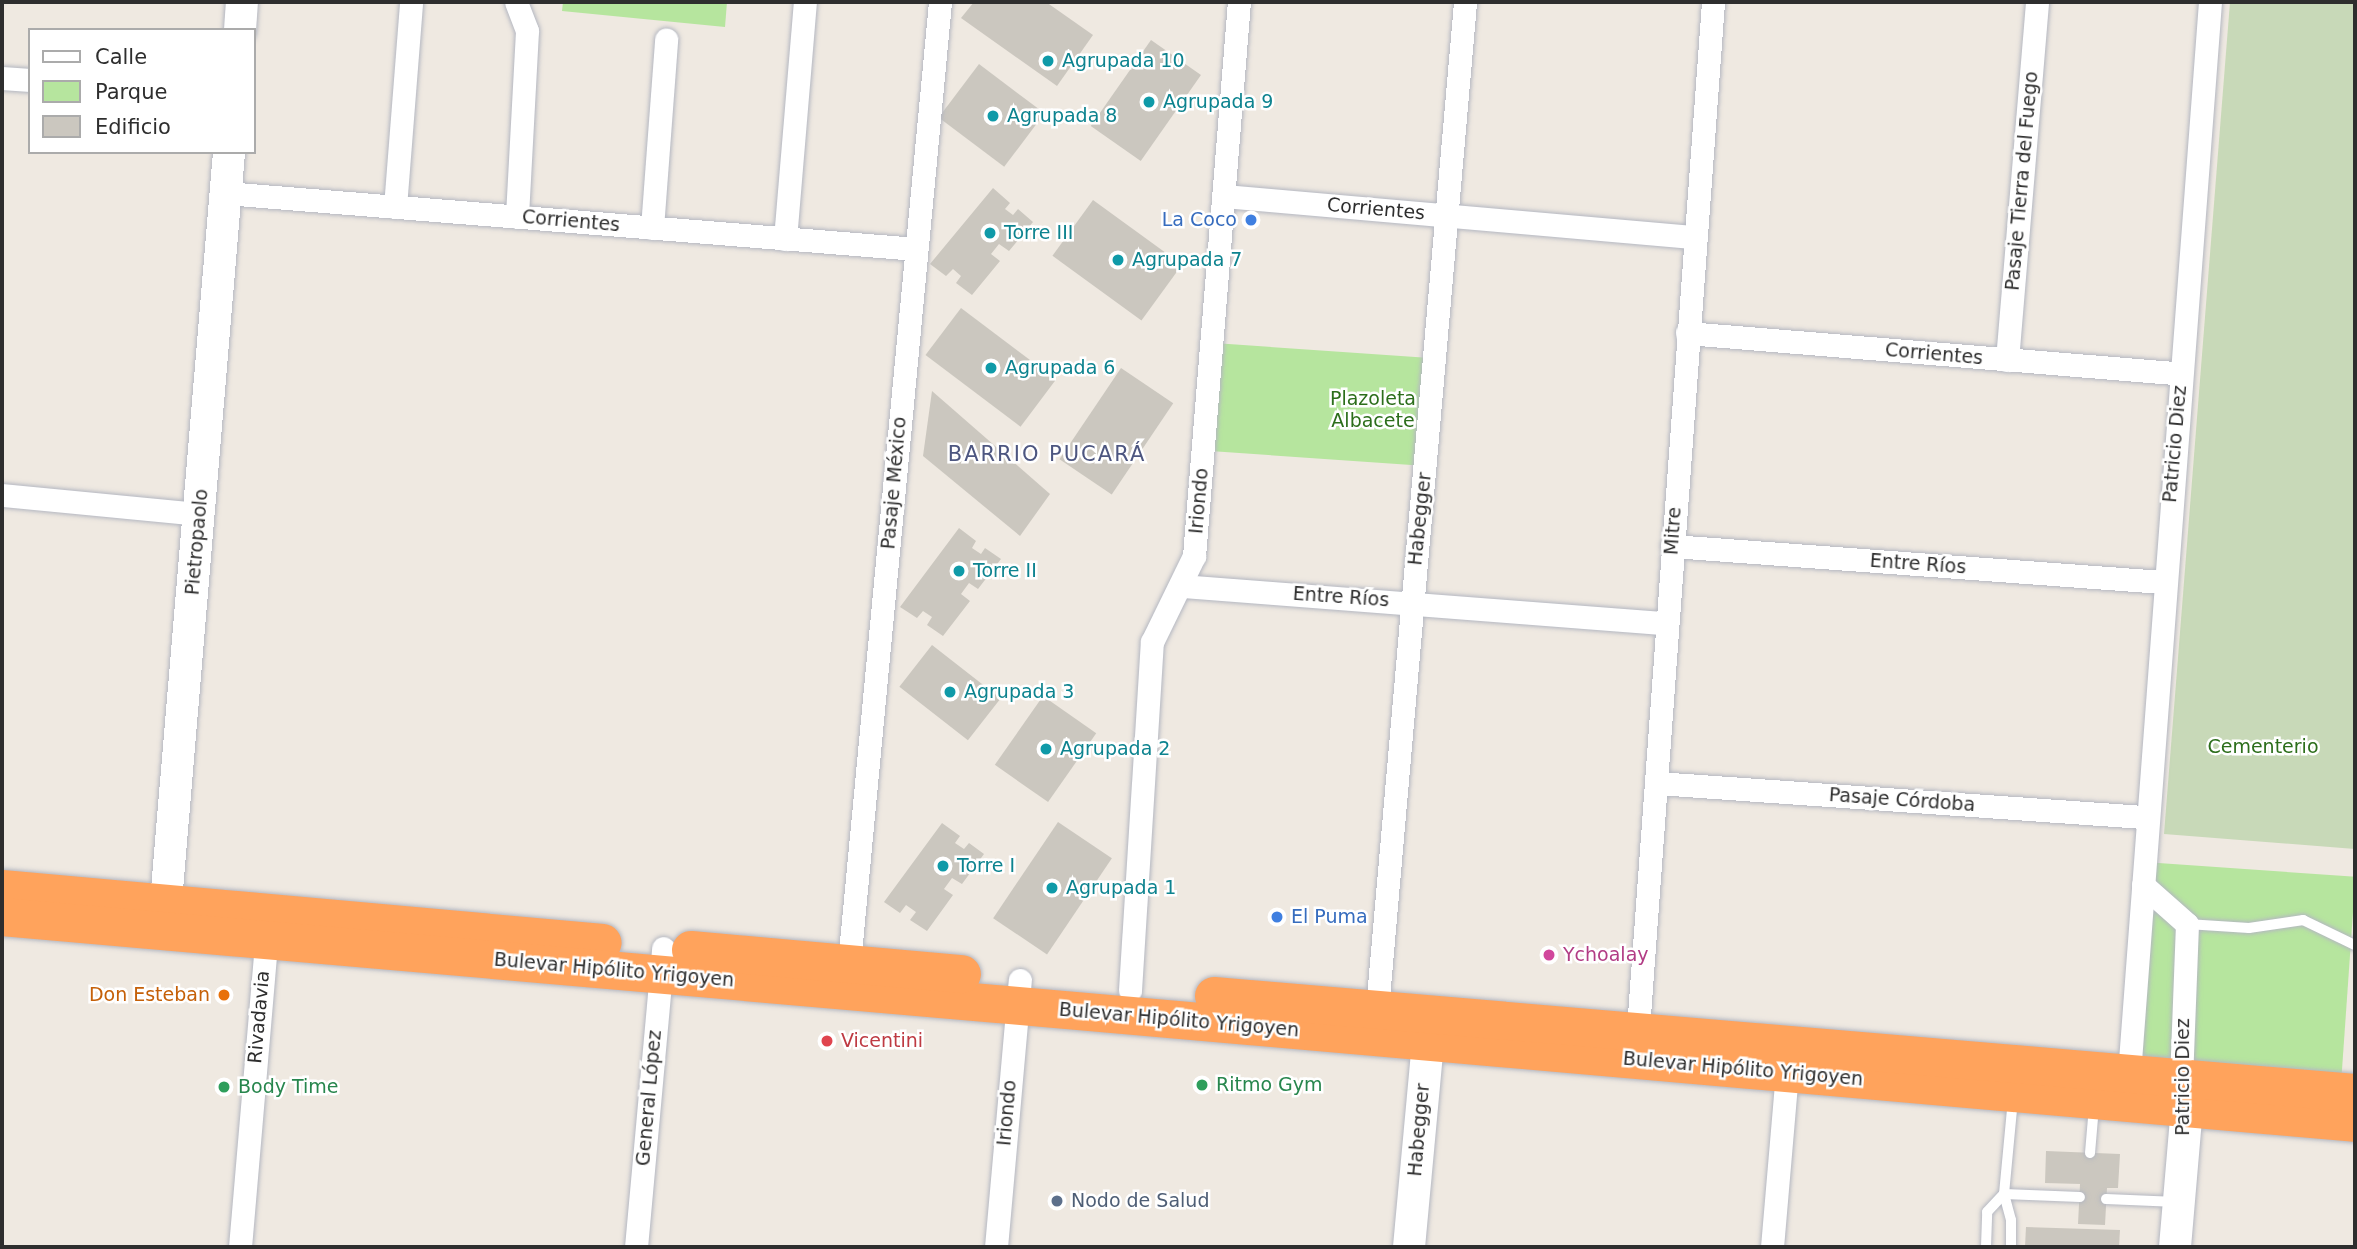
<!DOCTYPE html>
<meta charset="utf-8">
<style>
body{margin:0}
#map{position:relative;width:2357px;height:1249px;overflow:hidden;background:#efe9e1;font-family:"DejaVu Sans",sans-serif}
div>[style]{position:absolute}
.green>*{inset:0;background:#b6e59e;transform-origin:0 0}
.cemetery>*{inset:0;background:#c8d9b8}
.building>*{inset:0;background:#cbc7bf;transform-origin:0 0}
.roads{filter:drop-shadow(0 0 2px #b4b7c1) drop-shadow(0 0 2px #b4b7c1)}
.lane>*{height:10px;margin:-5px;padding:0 5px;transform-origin:5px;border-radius:5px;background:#fff}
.street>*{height:23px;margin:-11.5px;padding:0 11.5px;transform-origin:11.5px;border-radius:11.5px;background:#fff}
.secondary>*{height:32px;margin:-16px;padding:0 16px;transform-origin:16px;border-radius:16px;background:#fff}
.highway>*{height:38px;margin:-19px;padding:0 19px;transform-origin:19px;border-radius:19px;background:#ffa35c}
.dots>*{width:19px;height:19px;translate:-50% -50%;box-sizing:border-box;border:4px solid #fff;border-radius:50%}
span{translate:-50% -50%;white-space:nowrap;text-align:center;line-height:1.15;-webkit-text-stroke:5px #fff;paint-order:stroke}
.culture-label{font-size:19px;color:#0d838f}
.left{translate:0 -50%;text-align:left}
.street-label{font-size:19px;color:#2e2e2e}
.shop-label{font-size:19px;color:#366cbe}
.right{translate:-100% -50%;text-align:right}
.park-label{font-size:19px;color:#2c6e1b}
.hotel-label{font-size:19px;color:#b23c85}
.food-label{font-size:19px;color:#c56008}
.health-label{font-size:19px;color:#be3a42}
.leisure-label{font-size:19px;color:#27864d}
.service-label{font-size:19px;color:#4e5e75}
.neighbourhood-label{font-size:21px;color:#4d5680;letter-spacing:2px}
.frame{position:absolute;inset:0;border:4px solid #2e2e2e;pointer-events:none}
.legend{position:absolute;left:28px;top:28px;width:228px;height:126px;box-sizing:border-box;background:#fff;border:2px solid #ababab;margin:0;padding:9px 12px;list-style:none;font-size:21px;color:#2e2e2e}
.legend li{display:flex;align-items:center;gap:14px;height:35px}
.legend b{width:35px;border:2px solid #ababab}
</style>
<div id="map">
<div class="green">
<div style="clip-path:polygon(563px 2px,727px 2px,725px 27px,562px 11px)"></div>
<div style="left:1214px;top:343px;width:220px;height:108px;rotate:4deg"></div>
<div style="left:2144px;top:862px;width:212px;height:204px;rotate:4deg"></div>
</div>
<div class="cemetery">
<div style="clip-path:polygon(2230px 2px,2355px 2px,2355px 849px,2164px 834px)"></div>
</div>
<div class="building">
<div style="clip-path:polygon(974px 2px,1046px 2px,1093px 35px,1057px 86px,961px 18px)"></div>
<div style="left:1151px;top:40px;width:61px;height:105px;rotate:35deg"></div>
<div style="left:979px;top:64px;width:82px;height:67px;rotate:37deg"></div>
<div style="clip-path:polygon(993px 188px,1010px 203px,1005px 209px,1013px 215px,1018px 209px,1033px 222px,1009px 251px,999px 244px,991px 254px,1000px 261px,972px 295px,956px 283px,961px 276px,953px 269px,946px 276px,930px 264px)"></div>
<div style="left:1093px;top:200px;width:110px;height:69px;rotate:36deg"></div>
<div style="left:961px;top:308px;width:119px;height:59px;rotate:37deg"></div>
<div style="left:1121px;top:368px;width:63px;height:110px;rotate:34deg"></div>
<div style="clip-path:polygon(932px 391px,1050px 494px,1020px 536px,923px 456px)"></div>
<div style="clip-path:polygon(959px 528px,976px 541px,972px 548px,981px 554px,985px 548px,1001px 559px,978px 589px,969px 583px,961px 594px,970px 601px,943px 636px,927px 625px,932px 617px,923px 611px,917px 618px,900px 607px)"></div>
<div style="left:932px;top:645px;width:87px;height:53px;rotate:38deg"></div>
<div style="left:1043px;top:696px;width:65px;height:84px;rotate:35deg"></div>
<div style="left:1058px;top:822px;width:65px;height:116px;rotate:34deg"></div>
<div style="clip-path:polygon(942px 823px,960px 836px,955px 843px,964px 849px,969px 843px,984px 854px,962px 884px,952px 878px,944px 889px,953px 895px,927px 931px,910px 920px,916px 912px,906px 905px,900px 913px,884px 902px)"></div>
<div style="clip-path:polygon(2046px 1151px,2120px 1154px,2118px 1188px,2107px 1188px,2105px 1225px,2078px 1224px,2080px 1184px,2045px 1183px)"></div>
<div style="clip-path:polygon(2026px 1227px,2120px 1230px,2119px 1247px,2025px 1247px)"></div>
</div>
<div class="roads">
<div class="lane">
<div style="left:2187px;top:924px;width:62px;rotate:3.7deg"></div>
<div style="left:2249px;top:928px;width:55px;rotate:-8.4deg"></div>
<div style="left:2303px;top:920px;width:58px;rotate:25.7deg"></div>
<div style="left:2090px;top:1153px;width:47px;rotate:-85.1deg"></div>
<div style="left:2106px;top:1199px;width:71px;rotate:2.4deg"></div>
<div style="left:1986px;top:1247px;width:35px;rotate:-88deg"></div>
<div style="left:1987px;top:1212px;width:25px;rotate:-47deg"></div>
<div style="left:2004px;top:1194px;width:76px;rotate:2.3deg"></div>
<div style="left:2011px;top:1247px;width:27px;rotate:-90deg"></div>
<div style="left:2011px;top:1220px;width:27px;rotate:-105deg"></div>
<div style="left:2004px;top:1194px;width:95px;rotate:-84.6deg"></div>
</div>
<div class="street">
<div style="left:516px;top:2px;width:31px;rotate:69deg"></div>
<div style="left:527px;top:31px;width:186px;rotate:93.1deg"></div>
<div style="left:2px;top:78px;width:28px;rotate:4deg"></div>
<div style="left:225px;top:193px;width:693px;rotate:4.63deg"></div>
<div style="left:1224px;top:196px;width:473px;rotate:5deg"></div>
<div style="left:395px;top:207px;width:206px;rotate:-85.5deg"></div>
<div style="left:652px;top:228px;width:189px;rotate:-85.7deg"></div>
<div style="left:785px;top:239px;width:238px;rotate:-85.2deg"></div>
<div style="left:1687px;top:333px;width:496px;rotate:4.7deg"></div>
<div style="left:2007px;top:360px;width:359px;rotate:-85.2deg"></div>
<div style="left:2px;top:495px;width:198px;rotate:5.5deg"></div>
<div style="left:1672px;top:546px;width:493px;rotate:4.2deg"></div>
<div style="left:1182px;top:586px;width:486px;rotate:4.4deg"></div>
<div style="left:1657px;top:783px;width:491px;rotate:4deg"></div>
<div style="left:2143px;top:885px;width:59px;rotate:41.6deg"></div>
<div style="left:2187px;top:924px;width:155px;rotate:92.2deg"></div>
<div style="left:849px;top:963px;width:965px;rotate:-84.59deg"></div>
<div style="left:1130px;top:990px;width:349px;rotate:-86.4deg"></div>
<div style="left:1152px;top:642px;width:96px;rotate:-64deg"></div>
<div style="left:1194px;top:556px;width:556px;rotate:-85.36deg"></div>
<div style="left:1376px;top:1020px;width:1022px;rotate:-85deg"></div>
<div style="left:1637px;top:1042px;width:1043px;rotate:-85.82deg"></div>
<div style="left:2129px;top:1074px;width:1075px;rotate:-85.68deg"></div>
<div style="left:240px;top:1247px;width:318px;rotate:-85.1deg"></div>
<div style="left:636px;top:1247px;width:300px;rotate:-84.8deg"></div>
<div style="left:996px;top:1247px;width:268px;rotate:-84.9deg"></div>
<div style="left:1772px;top:1247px;width:186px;rotate:-85.1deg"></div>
</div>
<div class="secondary">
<div style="left:240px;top:30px;width:28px;rotate:-86deg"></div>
<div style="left:164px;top:925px;width:776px;rotate:-85.19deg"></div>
<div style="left:1409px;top:1247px;width:229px;rotate:-84.7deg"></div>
<div style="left:2175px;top:1247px;width:140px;rotate:-85.1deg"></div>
<div style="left:2187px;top:1108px;width:21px;rotate:-101deg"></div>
</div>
<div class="highway">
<div style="left:2px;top:889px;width:603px;rotate:5.13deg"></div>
<div style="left:2px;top:917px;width:2362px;rotate:5deg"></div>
<div style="left:691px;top:950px;width:272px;rotate:5.1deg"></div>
<div style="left:1214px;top:996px;width:1145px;rotate:4.86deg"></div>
</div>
</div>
<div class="dots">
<div style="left:1048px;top:61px;background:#0f9aa8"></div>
<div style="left:1149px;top:102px;background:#0f9aa8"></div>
<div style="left:993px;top:116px;background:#0f9aa8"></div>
<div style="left:1251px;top:220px;background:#3f7fe0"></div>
<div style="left:990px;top:233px;background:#0f9aa8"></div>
<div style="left:1118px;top:260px;background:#0f9aa8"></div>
<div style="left:991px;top:368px;background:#0f9aa8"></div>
<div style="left:959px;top:571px;background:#0f9aa8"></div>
<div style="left:950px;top:692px;background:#0f9aa8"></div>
<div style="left:1046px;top:749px;background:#0f9aa8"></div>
<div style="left:943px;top:866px;background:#0f9aa8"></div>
<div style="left:1052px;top:888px;background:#0f9aa8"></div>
<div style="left:1277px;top:917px;background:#3f7fe0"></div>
<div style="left:1549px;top:955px;background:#d1479c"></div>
<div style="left:224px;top:995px;background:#e8710a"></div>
<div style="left:827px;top:1041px;background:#e0444e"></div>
<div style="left:1202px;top:1085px;background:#2e9e5b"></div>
<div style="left:224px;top:1087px;background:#2e9e5b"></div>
<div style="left:1057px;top:1201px;background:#5c6f8a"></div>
</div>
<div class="culture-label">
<span class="left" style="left:1062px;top:61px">Agrupada 10</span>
<span class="left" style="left:1163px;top:102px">Agrupada 9</span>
<span class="left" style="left:1007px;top:116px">Agrupada 8</span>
<span class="left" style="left:1004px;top:233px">Torre III</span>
<span class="left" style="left:1132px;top:260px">Agrupada 7</span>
<span class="left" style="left:1005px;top:368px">Agrupada 6</span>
<span class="left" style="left:973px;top:571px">Torre II</span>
<span class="left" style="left:964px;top:692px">Agrupada 3</span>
<span class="left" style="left:1060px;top:749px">Agrupada 2</span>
<span class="left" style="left:957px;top:866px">Torre I</span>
<span class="left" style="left:1066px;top:888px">Agrupada 1</span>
</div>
<div class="street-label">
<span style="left:2022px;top:181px;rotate:-85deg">Pasaje Tierra del Fuego</span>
<span style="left:1376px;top:209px;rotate:5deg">Corrientes</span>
<span style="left:571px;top:221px;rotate:5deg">Corrientes</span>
<span style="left:1934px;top:354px;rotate:5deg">Corrientes</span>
<span style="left:2175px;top:444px;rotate:-85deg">Patricio Diez</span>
<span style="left:894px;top:483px;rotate:-85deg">Pasaje México</span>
<span style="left:1199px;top:501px;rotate:-85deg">Iriondo</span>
<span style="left:1420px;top:519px;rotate:-84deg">Habegger</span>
<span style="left:1673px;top:531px;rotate:-86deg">Mitre</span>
<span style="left:197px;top:542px;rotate:-85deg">Pietropaolo</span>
<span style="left:1918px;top:564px;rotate:4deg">Entre Ríos</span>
<span style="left:1341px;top:597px;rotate:4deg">Entre Ríos</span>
<span style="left:1902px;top:800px;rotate:4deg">Pasaje Córdoba</span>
<span style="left:614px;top:970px;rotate:5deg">Bulevar Hipólito Yrigoyen</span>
<span style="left:259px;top:1017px;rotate:-85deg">Rivadavia</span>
<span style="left:1179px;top:1020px;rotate:5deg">Bulevar Hipólito Yrigoyen</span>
<span style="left:1743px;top:1069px;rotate:5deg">Bulevar Hipólito Yrigoyen</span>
<span style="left:2183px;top:1077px;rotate:-90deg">Patricio Diez</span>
<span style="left:649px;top:1098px;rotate:-85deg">General López</span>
<span style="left:1007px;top:1113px;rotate:-85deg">Iriondo</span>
<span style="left:1419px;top:1130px;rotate:-85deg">Habegger</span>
</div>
<div class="shop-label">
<span class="right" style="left:1237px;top:220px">La Coco</span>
<span class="left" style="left:1291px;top:917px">El Puma</span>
</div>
<div class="park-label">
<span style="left:1373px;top:410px">Plazoleta<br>Albacete</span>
<span style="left:2263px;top:747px">Cementerio</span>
</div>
<div class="hotel-label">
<span class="left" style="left:1563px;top:955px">Ychoalay</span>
</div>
<div class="food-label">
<span class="right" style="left:210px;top:995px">Don Esteban</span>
</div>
<div class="health-label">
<span class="left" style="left:841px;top:1041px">Vicentini</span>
</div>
<div class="leisure-label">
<span class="left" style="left:1216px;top:1085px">Ritmo Gym</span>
<span class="left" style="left:238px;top:1087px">Body Time</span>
</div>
<div class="service-label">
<span class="left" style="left:1071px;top:1201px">Nodo de Salud</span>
</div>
<div class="neighbourhood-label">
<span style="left:1047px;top:454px">BARRIO PUCARÁ</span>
</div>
<div class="frame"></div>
<ul class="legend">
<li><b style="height:9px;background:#fff"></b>Calle</li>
<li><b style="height:19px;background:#b6e59e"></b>Parque</li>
<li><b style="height:19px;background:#cbc7bf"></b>Edificio</li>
</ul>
</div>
